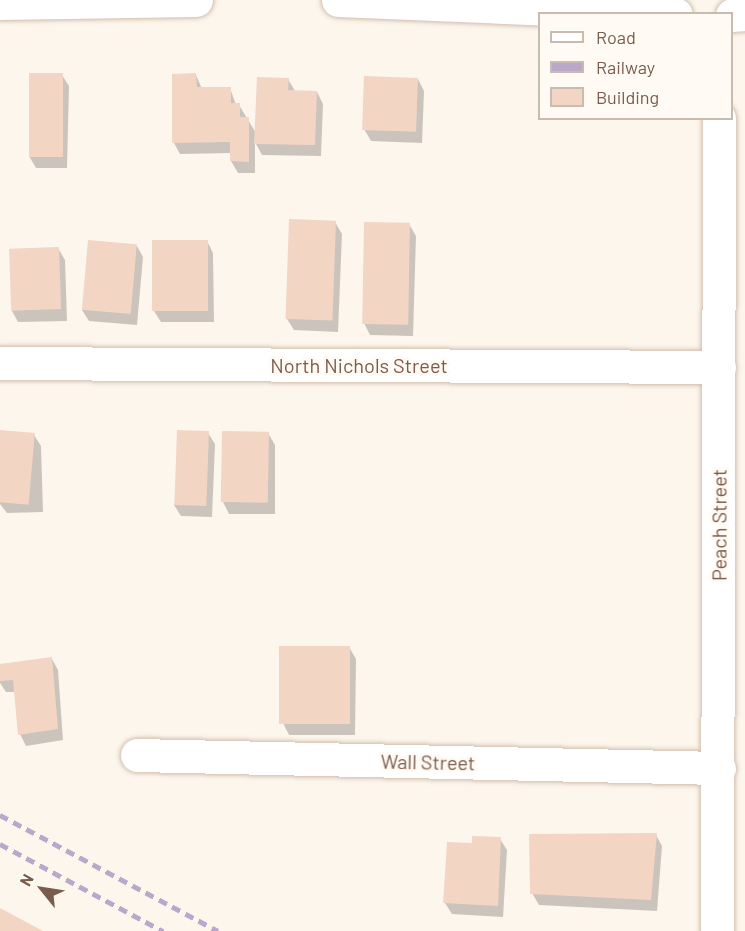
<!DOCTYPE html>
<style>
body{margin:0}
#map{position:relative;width:745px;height:931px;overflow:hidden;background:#fdf6ec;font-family:Barlow,sans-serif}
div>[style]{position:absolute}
.shadow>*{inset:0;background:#0003}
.building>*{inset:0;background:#f3d5c3;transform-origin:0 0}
.roads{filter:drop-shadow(0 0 2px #d1beb0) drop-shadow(0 0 2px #d1beb0)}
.minor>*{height:33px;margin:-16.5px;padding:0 16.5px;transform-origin:16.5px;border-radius:16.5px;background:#fff}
.rail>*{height:4.5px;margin-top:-2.25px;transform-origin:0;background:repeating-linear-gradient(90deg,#b9a8c9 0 9px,transparent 0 15px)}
span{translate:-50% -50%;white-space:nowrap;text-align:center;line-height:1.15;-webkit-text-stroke:6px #fffaf3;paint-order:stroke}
.street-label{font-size:20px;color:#7a5c4d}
.legend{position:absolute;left:538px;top:12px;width:195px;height:108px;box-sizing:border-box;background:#fffaf3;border:2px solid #cabbb1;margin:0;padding:8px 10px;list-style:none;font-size:18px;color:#7a5c4d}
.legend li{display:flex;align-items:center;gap:12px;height:30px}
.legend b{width:30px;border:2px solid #cabbb1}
.north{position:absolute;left:12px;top:859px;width:60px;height:60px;-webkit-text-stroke:4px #fffaf3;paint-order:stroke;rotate:300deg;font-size:16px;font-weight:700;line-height:24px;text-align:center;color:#7a5c4d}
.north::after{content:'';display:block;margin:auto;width:21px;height:27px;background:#7a5c4d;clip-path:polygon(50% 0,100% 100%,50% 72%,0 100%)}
</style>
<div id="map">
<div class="shadow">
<div style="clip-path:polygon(62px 75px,69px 86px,67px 168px,36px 168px,29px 156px)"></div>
<div style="clip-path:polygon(196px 75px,202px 89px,230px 88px,236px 105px,239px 105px,256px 133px,288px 79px,295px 91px,317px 92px,323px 104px,321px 156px,262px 155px,255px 142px,255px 173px,238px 173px,231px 161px,231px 153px,180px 154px,174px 143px)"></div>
<div style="clip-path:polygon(418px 79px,424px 91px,422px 143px,371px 141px,364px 129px)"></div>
<div style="clip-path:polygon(335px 222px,342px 234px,338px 332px,294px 330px,287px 319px)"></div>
<div style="clip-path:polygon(409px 224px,416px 236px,413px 336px,370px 335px,364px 323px)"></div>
<div style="clip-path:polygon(207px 241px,213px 253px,214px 322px,161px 322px,154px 311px)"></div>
<div style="clip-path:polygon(137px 246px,143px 257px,137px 325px,89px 321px,82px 310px)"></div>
<div style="clip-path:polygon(58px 248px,65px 260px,67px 321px,18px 322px,12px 311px)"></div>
<div style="clip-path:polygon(0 432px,34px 435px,41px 446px,43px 512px,7px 513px,0 504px)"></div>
<div style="clip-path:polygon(208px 433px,215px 444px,212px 517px,181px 516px,174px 505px)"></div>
<div style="clip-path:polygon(268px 433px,275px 445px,275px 514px,229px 514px,223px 502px)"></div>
<div style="clip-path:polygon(349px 647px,356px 659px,355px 735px,289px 735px,283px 723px)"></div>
<div style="clip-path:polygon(52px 659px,58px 670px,63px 740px,26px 746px,20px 734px,16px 692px,6px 692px,0 683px,0 665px)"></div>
<div style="clip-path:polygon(656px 835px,662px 846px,657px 911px,539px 905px,532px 893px)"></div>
<div style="clip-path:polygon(500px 839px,507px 850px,503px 917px,452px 914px,445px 903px,473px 845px)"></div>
</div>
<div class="building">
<div style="left:29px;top:73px;width:34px;height:84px"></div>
<div style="clip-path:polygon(196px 73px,197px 87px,231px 87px,231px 103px,240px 103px,240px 117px,249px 117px,249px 162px,230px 161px,230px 142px,172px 143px,172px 74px)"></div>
<div style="left:364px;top:76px;width:54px;height:54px;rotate:2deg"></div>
<div style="clip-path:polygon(257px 77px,289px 78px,288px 90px,317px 91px,315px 145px,254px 144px)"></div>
<div style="left:289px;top:219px;width:47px;height:100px;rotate:2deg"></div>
<div style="left:364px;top:222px;width:46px;height:102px;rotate:1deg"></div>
<div style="left:88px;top:240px;width:49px;height:70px;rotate:5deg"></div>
<div style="left:152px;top:240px;width:56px;height:71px"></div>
<div style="left:59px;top:247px;width:62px;height:50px;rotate:88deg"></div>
<div style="left:0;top:430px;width:35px;height:72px;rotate:5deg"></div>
<div style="left:177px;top:430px;width:32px;height:75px;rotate:2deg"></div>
<div style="left:222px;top:431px;width:47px;height:71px;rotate:1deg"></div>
<div style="left:279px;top:646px;width:71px;height:78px"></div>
<div style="clip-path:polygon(52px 657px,58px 729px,18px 735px,13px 680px,0 681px,0 664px)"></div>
<div style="clip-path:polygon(657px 833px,651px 900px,530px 894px,529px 834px)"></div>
<div style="clip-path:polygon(472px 836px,501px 837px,498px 906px,443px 903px,447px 842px,472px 843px)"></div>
<div style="clip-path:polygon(0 908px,43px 931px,0 931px)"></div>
</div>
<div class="roads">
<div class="minor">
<div style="left:338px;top:0;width:338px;rotate:2.4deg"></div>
<div style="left:0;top:3px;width:196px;rotate:-0.9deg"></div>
<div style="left:732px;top:15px;width:13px;rotate:-4deg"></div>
<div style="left:0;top:363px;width:719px;rotate:0.32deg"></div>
<div style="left:137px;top:755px;width:582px;rotate:1.28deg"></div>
<div style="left:717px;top:931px;width:813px;rotate:-89.86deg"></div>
</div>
</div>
<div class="rail">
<div style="left:0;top:815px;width:247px;rotate:28deg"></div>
<div style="left:0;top:844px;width:185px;rotate:28.1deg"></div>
</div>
<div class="street-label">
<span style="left:359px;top:365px">North Nichols Street</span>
<span style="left:719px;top:525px;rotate:-90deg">Peach Street</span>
<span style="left:428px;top:762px;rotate:1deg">Wall Street</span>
</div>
<ul class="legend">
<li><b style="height:8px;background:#fff"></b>Road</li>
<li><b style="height:8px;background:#b9a8c9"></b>Railway</li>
<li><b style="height:16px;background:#f3d5c3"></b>Building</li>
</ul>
<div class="north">N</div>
</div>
